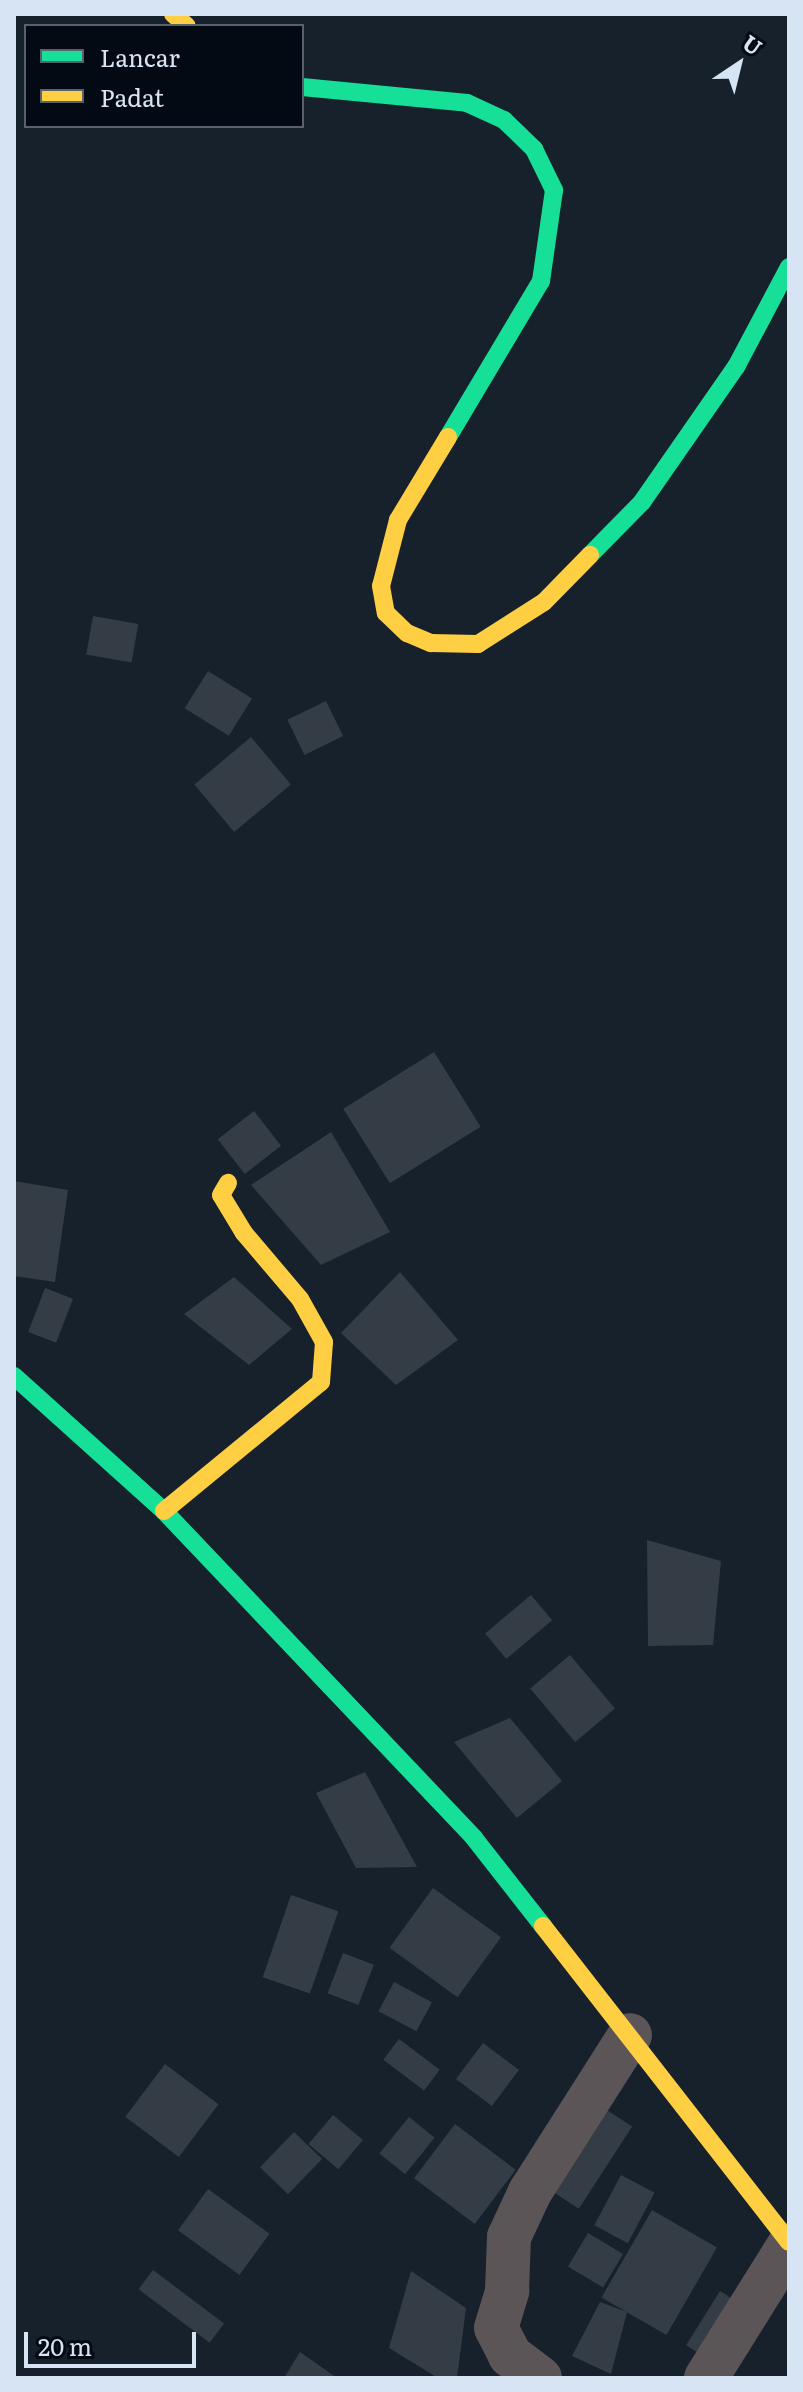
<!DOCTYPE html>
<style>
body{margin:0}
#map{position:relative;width:803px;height:2392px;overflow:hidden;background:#16212c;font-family:Literata,serif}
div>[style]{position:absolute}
.building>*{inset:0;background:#343d46;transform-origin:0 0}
.street>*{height:44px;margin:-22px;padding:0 22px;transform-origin:22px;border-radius:22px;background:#5c5558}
.fast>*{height:18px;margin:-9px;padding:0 9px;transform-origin:9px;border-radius:9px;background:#16e098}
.slow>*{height:18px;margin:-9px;padding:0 9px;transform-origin:9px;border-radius:9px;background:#ffcf43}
span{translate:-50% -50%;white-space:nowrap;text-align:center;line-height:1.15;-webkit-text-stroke:6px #030a13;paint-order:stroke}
.frame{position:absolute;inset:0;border:16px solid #d7e4f3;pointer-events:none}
.legend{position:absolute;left:24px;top:24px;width:280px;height:104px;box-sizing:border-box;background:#030a13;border:2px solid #58616d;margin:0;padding:10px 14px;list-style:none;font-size:24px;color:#d7e4f3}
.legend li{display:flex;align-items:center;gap:16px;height:40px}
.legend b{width:40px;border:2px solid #58616d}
.north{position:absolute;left:699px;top:24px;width:80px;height:80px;-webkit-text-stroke:6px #030a13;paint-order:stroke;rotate:35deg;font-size:22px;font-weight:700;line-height:32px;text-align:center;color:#d7e4f3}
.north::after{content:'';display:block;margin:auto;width:28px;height:36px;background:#d7e4f3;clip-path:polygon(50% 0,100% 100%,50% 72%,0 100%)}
.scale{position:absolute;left:24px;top:2332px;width:172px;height:36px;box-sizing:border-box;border:4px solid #d7e4f3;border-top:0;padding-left:10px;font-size:24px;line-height:28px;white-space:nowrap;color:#d7e4f3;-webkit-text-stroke:6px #030a13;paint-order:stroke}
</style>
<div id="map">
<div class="building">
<div style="left:93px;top:616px;width:46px;height:39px;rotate:10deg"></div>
<div style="left:208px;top:671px;width:52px;height:44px;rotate:32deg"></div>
<div style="left:326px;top:701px;width:39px;height:43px;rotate:64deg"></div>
<div style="left:251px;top:737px;width:62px;height:74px;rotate:50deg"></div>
<div style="left:434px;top:1052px;width:88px;height:107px;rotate:58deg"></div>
<div style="left:254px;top:1111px;width:44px;height:46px;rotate:52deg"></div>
<div style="clip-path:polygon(331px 1132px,390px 1232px,321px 1265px,251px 1185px)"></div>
<div style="clip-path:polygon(14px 1181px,68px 1190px,55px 1282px,14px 1276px)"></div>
<div style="clip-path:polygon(400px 1272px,458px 1340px,396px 1385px,341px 1333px)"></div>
<div style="clip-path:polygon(234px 1277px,292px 1329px,249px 1365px,184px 1314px)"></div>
<div style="left:45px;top:1288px;width:30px;height:47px;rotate:21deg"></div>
<div style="clip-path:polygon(647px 1540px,721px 1561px,713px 1645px,648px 1646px)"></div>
<div style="left:531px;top:1595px;width:33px;height:60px;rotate:50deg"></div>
<div style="left:570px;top:1655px;width:70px;height:52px;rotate:50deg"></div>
<div style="clip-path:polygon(510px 1718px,562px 1781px,517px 1818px,454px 1742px)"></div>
<div style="clip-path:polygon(365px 1772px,417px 1867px,356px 1868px,316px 1793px)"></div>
<div style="left:433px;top:1888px;width:84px;height:74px;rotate:36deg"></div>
<div style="left:291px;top:1895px;width:50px;height:87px;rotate:19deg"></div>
<div style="left:343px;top:1953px;width:33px;height:43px;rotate:21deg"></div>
<div style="left:394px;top:1982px;width:43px;height:33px;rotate:28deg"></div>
<div style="left:399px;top:2039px;width:51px;height:26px;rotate:37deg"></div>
<div style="left:483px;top:2043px;width:45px;height:45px;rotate:37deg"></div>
<div style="left:165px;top:2064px;width:67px;height:66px;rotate:37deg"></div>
<div style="left:576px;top:2090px;width:67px;height:98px;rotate:33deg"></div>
<div style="left:333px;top:2115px;width:39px;height:38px;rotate:40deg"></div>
<div style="left:409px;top:2117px;width:33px;height:47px;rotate:39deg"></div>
<div style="left:455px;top:2124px;width:76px;height:68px;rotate:37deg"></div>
<div style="left:294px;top:2132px;width:39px;height:49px;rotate:44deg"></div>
<div style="left:621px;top:2175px;width:38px;height:57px;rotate:28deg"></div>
<div style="left:208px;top:2189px;width:76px;height:51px;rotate:36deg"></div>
<div style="left:652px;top:2210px;width:75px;height:101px;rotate:30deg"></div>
<div style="left:588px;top:2233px;width:41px;height:39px;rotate:31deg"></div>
<div style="left:153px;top:2270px;width:89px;height:24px;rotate:37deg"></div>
<div style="clip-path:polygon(411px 2271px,466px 2308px,457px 2378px,438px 2378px,389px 2348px)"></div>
<div style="left:720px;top:2291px;width:22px;height:64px;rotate:32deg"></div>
<div style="clip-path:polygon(600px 2302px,627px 2312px,611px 2374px,572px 2356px)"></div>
<div style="clip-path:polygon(300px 2352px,337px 2378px,284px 2378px)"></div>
</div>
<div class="street">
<div style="left:540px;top:2378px;width:38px;rotate:-143deg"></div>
<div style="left:510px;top:2355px;width:30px;rotate:-117deg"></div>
<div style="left:496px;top:2328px;width:39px;rotate:-73deg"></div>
<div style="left:507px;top:2291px;width:54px;rotate:-87.9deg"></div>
<div style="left:509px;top:2237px;width:50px;rotate:-65deg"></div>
<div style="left:530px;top:2192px;width:186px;rotate:-57.5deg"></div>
<div style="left:706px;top:2378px;width:157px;rotate:-58deg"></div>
</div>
<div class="fast">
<div style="left:302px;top:87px;width:166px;rotate:5.5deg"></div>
<div style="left:467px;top:103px;width:41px;rotate:24.7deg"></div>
<div style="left:504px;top:120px;width:42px;rotate:44deg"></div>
<div style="left:534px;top:149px;width:46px;rotate:64deg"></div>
<div style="left:554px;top:190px;width:92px;rotate:98.1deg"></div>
<div style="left:541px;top:281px;width:182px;rotate:120.8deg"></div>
<div style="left:590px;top:555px;width:74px;rotate:-45.5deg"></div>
<div style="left:642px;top:502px;width:165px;rotate:-55.2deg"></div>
<div style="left:736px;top:367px;width:113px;rotate:-62.1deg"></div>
<div style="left:14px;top:1376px;width:202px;rotate:42deg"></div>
<div style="left:164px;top:1511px;width:451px;rotate:46.5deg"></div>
<div style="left:474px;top:1838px;width:112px;rotate:51.9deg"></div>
</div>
<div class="slow">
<div style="left:173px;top:14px;width:18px;rotate:41deg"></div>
<div style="left:448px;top:437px;width:97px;rotate:121.1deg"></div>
<div style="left:398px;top:520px;width:68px;rotate:104.4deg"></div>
<div style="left:381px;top:586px;width:27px;rotate:80deg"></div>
<div style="left:386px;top:613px;width:29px;rotate:44deg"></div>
<div style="left:407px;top:633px;width:26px;rotate:23deg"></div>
<div style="left:431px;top:643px;width:47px;rotate:1.2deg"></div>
<div style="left:478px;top:644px;width:78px;rotate:-32.5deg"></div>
<div style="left:544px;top:602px;width:66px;rotate:-45.6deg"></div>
<div style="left:164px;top:1511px;width:203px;rotate:-39.4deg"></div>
<div style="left:321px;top:1382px;width:40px;rotate:-85.7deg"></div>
<div style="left:324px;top:1342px;width:49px;rotate:-119.2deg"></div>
<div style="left:300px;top:1299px;width:87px;rotate:-130.3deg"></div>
<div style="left:244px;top:1233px;width:44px;rotate:-121.2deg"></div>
<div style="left:221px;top:1195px;width:14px;rotate:-60deg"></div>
<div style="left:543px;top:1926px;width:400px;rotate:52.1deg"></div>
</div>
<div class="frame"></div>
<ul class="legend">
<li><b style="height:10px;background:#16e098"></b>Lancar</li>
<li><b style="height:10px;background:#ffcf43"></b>Padat</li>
</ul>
<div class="north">U</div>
<div class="scale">20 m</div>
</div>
